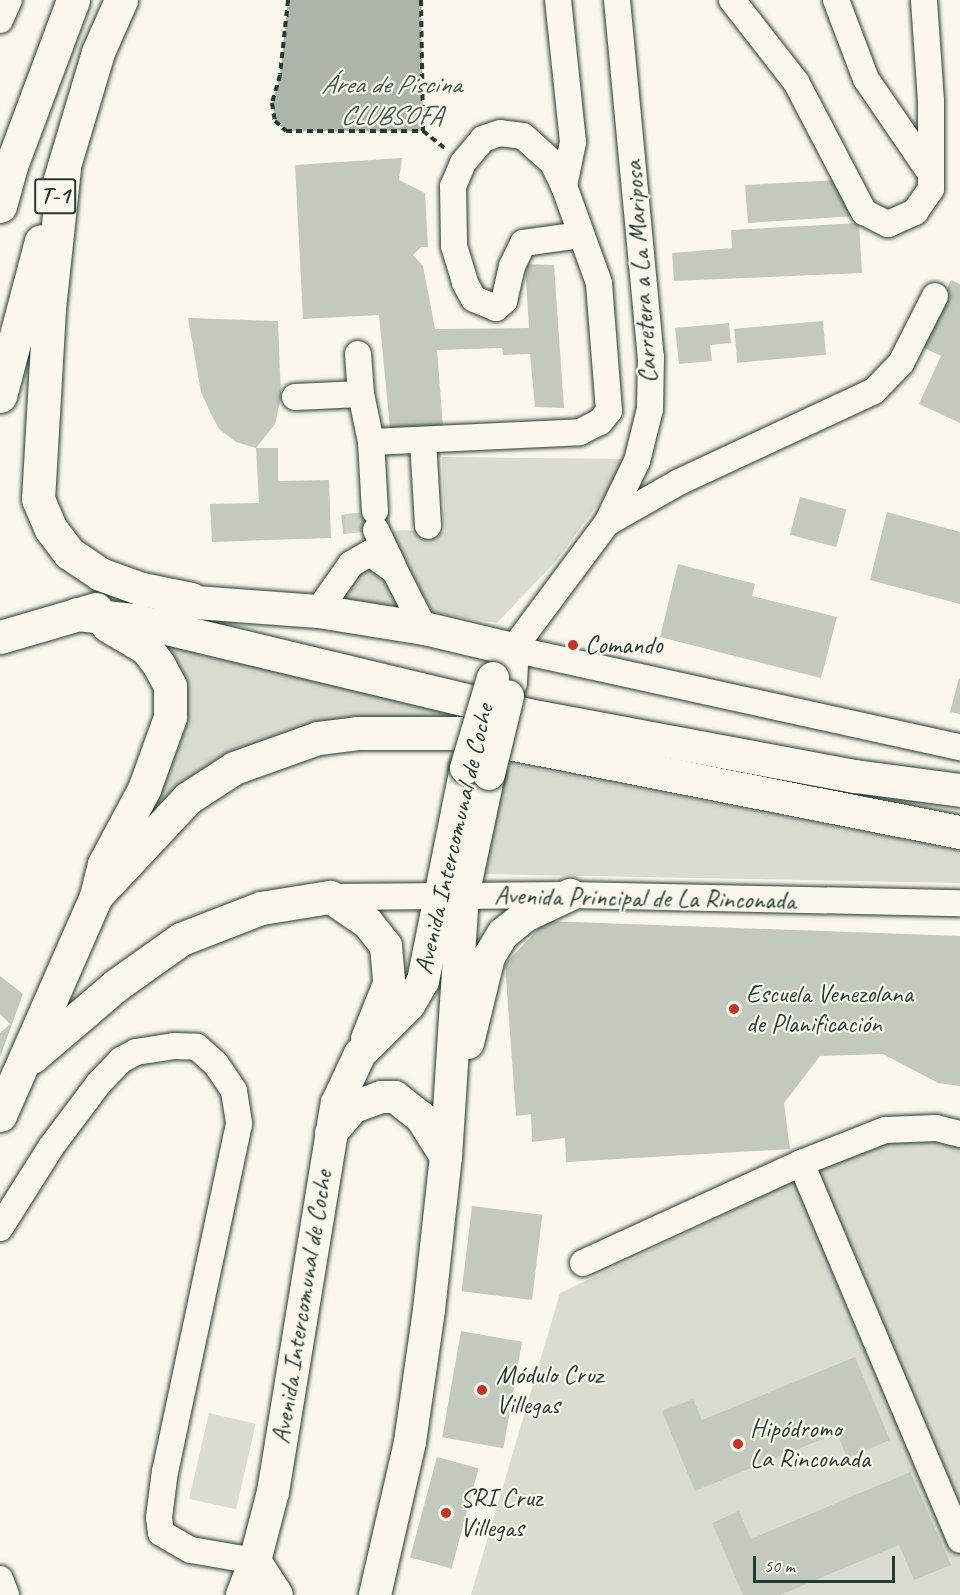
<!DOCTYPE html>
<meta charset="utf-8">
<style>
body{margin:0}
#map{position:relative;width:960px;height:1595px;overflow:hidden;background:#fbf7ec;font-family:Caveat,sans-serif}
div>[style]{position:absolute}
.green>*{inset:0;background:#dbdcd1;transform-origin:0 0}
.water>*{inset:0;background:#adb4aa}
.building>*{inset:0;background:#c4c9be;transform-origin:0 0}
.minor-tunnel>*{height:26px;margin-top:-13px;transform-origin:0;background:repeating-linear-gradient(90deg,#cfd2c7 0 26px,transparent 0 39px)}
.path>*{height:4px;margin-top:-2px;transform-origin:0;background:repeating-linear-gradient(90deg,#1f3d34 0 6px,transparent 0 10.5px)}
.roads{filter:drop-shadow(0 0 2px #1f3d34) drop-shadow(0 0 2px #1f3d34)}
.minor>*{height:26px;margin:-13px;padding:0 13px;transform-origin:13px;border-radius:13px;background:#fbf7ec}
.major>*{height:32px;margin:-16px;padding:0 16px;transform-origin:16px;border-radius:16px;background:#fbf7ec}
.highway>*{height:33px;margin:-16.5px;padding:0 16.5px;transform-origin:16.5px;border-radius:16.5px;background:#fbf7ec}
.bridges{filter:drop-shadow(0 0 2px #1f3d34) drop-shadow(0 0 2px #1f3d34)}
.major-bridge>*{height:32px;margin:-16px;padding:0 16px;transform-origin:16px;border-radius:16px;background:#fbf7ec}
.dots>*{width:16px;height:16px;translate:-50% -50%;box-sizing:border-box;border:3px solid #fbf7ec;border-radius:50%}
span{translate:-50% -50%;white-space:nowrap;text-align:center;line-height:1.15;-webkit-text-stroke:4.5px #fbf7ec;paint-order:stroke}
.shield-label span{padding:2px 4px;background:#fbf7ec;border:2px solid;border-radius:4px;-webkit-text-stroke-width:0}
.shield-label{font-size:24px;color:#1f3d34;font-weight:700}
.street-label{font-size:26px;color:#1f3d34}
.poi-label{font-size:26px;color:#1f3d34}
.left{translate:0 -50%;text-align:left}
.water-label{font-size:27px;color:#425b52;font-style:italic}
.scale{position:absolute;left:753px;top:1556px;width:142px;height:27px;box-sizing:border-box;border:3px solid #1f3d34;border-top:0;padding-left:8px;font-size:18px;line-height:21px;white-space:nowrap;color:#1f3d34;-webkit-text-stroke:4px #fbf7ec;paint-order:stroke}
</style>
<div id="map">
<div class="green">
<div style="clip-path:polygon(442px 457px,631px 459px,557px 560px,497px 623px,431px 612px,383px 534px,402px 530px,445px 532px)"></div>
<div style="clip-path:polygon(367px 565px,389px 577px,399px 611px,334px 602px)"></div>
<div style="clip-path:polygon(145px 634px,463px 715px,320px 721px,150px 822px,139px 813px,177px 734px)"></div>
<div style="clip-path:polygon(503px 762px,960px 851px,960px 883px,481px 874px)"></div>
<div style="clip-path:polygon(899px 1131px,960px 1145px,960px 1595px,471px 1595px,560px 1293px)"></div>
<div style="left:209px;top:1413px;width:48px;height:88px;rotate:13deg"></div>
</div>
<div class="water">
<div style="clip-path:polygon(288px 0,421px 0,423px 131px,286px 131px,275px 121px,272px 103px,280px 75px)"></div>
</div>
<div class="building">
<div style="clip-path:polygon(402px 158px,399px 180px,425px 193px,428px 247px,421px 247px,413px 255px,423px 266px,435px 329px,529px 328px,525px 264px,554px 265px,564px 408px,535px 407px,530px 354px,503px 355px,502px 348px,437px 350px,443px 426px,390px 428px,379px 315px,303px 319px,295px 165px)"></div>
<div style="clip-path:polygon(838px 180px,856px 216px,748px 223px,745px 185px)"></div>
<div style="clip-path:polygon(859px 223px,862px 273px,674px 281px,672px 253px,732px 248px,731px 230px)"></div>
<div style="clip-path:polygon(951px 280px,960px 284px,960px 423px,919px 404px,941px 356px,920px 346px)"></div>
<div style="clip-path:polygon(188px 318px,278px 321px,281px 398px,275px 424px,256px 448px,236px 442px,219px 429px,210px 412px,201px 392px)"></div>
<div style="left:823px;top:321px;width:34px;height:89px;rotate:85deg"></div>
<div style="clip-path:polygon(729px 323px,731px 343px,710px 345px,712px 361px,679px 364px,675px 328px)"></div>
<div style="clip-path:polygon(256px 448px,278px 448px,278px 481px,329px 480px,331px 538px,212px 542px,210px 504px,259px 503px)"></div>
<div style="left:800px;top:497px;width:48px;height:39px;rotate:15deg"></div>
<div style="left:389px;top:510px;width:19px;height:48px;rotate:84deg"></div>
<div style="clip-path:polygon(887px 512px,960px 532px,960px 604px,870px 580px)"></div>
<div style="clip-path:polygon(678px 564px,755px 584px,752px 596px,837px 617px,821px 678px,660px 637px)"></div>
<div style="clip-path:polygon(959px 678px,960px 679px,960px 714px,950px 712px)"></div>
<div style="clip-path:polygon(546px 921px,960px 936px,960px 1086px,938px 1083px,883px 1054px,820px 1056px,784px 1103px,790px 1149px,566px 1162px,565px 1138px,532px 1142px,531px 1114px,516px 1116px,505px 964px)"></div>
<div style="clip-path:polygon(0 976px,23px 994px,0 1057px,0 1033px,10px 1024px,0 1014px)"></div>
<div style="left:472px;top:1206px;width:71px;height:86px;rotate:7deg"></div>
<div style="left:461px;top:1331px;width:62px;height:108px;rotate:10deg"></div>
<div style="clip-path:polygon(855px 1357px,890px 1440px,847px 1458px,837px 1433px,695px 1491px,662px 1411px,693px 1399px,702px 1420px)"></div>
<div style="left:437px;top:1457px;width:43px;height:104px;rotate:15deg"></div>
<div style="clip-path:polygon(910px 1472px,951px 1565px,914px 1580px,899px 1545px,780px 1595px,743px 1595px,712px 1523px,739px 1511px,751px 1539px)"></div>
</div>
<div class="minor-tunnel">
<div style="left:358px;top:513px;width:19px;rotate:87deg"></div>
</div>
<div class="path">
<div style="left:288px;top:0;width:75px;rotate:96.1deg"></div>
<div style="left:280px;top:75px;width:29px;rotate:106deg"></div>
<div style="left:272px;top:103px;width:18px;rotate:81deg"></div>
<div style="left:275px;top:121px;width:15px;rotate:42deg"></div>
<div style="left:286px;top:131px;width:137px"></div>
<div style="left:423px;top:131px;width:31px;rotate:38deg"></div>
<div style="left:421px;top:0;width:131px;rotate:89.1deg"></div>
</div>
<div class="roads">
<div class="minor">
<div style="left:617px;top:0;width:359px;rotate:84.6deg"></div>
<div style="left:651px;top:357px;width:52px;rotate:91.1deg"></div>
<div style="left:650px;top:409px;width:54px;rotate:104deg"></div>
<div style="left:637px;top:461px;width:69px;rotate:115.8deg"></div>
<div style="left:607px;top:523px;width:157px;rotate:126.7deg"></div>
<div style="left:513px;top:649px;width:458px;rotate:12.4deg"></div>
<div style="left:732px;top:0;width:104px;rotate:52deg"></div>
<div style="left:796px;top:82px;width:147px;rotate:62.4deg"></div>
<div style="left:864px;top:212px;width:27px;rotate:27deg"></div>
<div style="left:888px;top:224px;width:30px;rotate:-24deg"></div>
<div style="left:915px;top:212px;width:28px;rotate:-55deg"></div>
<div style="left:931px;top:189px;width:88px;rotate:-90deg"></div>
<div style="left:931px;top:101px;width:101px;rotate:-94deg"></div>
<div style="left:836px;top:0;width:85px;rotate:69.2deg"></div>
<div style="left:866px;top:79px;width:115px;rotate:55.6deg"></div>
<div style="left:0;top:20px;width:22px;rotate:-66deg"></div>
<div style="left:564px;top:186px;width:25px;rotate:-116deg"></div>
<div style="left:553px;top:163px;width:40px;rotate:-138deg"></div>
<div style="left:523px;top:136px;width:23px;rotate:-173deg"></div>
<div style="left:500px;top:133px;width:18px;rotate:161deg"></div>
<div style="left:483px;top:139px;width:31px;rotate:130deg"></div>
<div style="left:463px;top:163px;width:25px;rotate:113deg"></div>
<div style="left:453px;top:186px;width:60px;rotate:89deg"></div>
<div style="left:454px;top:246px;width:39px;rotate:73deg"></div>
<div style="left:465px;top:283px;width:18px;rotate:61deg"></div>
<div style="left:474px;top:299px;width:24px;rotate:22deg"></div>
<div style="left:496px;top:308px;width:11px;rotate:-41deg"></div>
<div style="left:504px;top:301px;width:36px;rotate:-77deg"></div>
<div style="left:512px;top:266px;width:25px;rotate:-64deg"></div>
<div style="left:523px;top:243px;width:59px;rotate:-7.9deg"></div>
<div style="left:358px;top:354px;width:40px;rotate:85.7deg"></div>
<div style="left:361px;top:394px;width:49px;rotate:78.2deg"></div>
<div style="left:371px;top:442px;width:69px;rotate:86.7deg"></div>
<div style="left:295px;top:397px;width:66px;rotate:-2.6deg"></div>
<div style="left:423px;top:441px;width:85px;rotate:86.6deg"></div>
<div style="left:371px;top:442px;width:209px;rotate:-2.7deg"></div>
<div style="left:580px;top:432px;width:22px;rotate:-27deg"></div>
<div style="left:600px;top:422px;width:14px;rotate:-51deg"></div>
<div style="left:609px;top:411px;width:128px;rotate:-94.5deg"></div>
<div style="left:599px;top:283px;width:103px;rotate:-109.8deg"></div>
<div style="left:564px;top:186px;width:45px;rotate:-78.4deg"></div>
<div style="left:573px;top:142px;width:143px;rotate:-96deg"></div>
<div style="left:607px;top:523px;width:83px;rotate:-29.7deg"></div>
<div style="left:679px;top:482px;width:215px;rotate:-25deg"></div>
<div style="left:874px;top:391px;width:39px;rotate:-46deg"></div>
<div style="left:901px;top:363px;width:75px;rotate:-63.1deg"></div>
<div style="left:376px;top:530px;width:42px;rotate:64.7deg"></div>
<div style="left:318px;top:611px;width:57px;rotate:-54.9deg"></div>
<div style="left:351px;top:564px;width:22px;rotate:-30deg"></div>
<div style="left:370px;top:553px;width:31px;rotate:36deg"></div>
<div style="left:395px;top:571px;width:64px;rotate:63deg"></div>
<div style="left:330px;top:897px;width:240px;rotate:-0.5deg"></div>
<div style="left:570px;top:895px;width:390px;rotate:1.2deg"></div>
<div style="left:801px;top:1163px;width:409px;rotate:67.1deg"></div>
<div style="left:0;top:1228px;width:96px;rotate:-57.8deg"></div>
<div style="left:51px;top:1147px;width:80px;rotate:-53.1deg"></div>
<div style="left:99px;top:1083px;width:32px;rotate:-46deg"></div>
<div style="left:121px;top:1060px;width:17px;rotate:-28deg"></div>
<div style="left:136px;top:1052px;width:38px;rotate:-9deg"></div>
<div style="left:174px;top:1046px;width:23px;rotate:2deg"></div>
<div style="left:197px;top:1047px;width:25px;rotate:42deg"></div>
<div style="left:216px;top:1064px;width:32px;rotate:56deg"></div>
<div style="left:234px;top:1091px;width:33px;rotate:81deg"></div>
<div style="left:239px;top:1124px;width:355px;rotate:102deg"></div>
<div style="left:165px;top:1471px;width:47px;rotate:97.3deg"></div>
<div style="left:159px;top:1518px;width:15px;rotate:82deg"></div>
<div style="left:161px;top:1533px;width:34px;rotate:30deg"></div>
<div style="left:191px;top:1550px;width:65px;rotate:9.8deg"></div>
<div style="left:583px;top:1263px;width:240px;rotate:-24.6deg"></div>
<div style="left:801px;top:1163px;width:90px;rotate:-21.4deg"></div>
<div style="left:885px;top:1130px;width:51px;rotate:-2.2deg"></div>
<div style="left:936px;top:1128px;width:25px;rotate:14deg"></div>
<div style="left:0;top:1579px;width:17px;rotate:69deg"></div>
</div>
<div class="major">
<div style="left:511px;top:683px;width:34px;rotate:-87deg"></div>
<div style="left:330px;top:897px;width:46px;rotate:34.4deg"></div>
<div style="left:368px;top:923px;width:29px;rotate:52deg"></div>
<div style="left:386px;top:946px;width:38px;rotate:85deg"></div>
<div style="left:389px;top:984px;width:59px;rotate:111.8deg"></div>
<div style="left:468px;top:1043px;width:89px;rotate:-76.3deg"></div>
<div style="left:489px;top:957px;width:27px;rotate:-59deg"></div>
<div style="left:503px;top:934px;width:28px;rotate:-39deg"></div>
<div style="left:525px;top:916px;width:50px;rotate:-25deg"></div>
<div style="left:331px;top:1133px;width:35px;rotate:-49deg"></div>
<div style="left:354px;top:1107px;width:29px;rotate:-20deg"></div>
<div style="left:381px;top:1097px;width:14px"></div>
<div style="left:395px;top:1097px;width:33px;rotate:38deg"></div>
<div style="left:421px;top:1117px;width:47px;rotate:58deg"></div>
<div style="left:255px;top:1561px;width:40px;rotate:57.1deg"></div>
<div style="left:242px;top:1595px;width:36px;rotate:-69deg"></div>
<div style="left:255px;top:1561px;width:71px;rotate:-75.4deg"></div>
<div style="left:273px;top:1492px;width:394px;rotate:-80.7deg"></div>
<div style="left:337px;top:1103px;width:54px;rotate:-64.9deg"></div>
<div style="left:360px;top:1054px;width:69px;rotate:-45deg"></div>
<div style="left:409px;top:1005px;width:28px;rotate:-60deg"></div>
<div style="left:423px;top:981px;width:217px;rotate:-78.6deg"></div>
<div style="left:375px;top:1595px;width:157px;rotate:-77.1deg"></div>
<div style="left:410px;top:1442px;width:133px;rotate:-81.8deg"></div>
<div style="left:429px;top:1310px;width:154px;rotate:-83.7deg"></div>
<div style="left:446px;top:1157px;width:262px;rotate:-86.3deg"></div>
<div style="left:463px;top:896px;width:125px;rotate:-78deg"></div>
</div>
<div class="highway">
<div style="left:64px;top:168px;width:142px;rotate:96.1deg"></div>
<div style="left:49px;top:309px;width:190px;rotate:93.3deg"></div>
<div style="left:38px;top:499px;width:33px;rotate:67deg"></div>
<div style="left:51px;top:529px;width:30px;rotate:53deg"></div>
<div style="left:69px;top:553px;width:37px;rotate:34deg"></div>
<div style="left:100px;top:574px;width:45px;rotate:19.7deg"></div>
<div style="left:142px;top:589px;width:50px;rotate:11.5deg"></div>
<div style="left:57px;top:189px;width:143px;rotate:-73.3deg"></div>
<div style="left:98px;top:52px;width:57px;rotate:-66.1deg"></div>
<div style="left:0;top:206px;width:41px;rotate:-74.6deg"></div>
<div style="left:11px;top:166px;width:177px;rotate:-69.5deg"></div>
<div style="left:0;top:396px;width:160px;rotate:-75.2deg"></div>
<div style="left:168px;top:600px;width:150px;rotate:4.2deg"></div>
<div style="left:318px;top:611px;width:107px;rotate:9.1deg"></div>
<div style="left:424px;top:628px;width:91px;rotate:13.3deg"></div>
<div style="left:77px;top:614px;width:56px;rotate:6.1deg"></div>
<div style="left:133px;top:620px;width:406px;rotate:13.5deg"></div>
<div style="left:528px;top:715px;width:333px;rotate:10.6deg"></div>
<div style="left:855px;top:776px;width:106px;rotate:7.6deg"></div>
<div style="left:0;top:637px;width:100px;rotate:-16.3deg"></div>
<div style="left:96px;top:896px;width:134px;rotate:-46.8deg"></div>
<div style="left:188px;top:798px;width:55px;rotate:-33.1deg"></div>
<div style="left:234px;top:768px;width:89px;rotate:-19.7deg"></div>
<div style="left:318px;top:738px;width:38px;rotate:-7deg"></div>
<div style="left:356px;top:733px;width:102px"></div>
<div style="left:458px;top:733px;width:512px;rotate:11.16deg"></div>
<div style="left:32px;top:1057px;width:109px;rotate:-40.5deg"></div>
<div style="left:115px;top:986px;width:81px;rotate:-35.5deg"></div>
<div style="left:181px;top:939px;width:86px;rotate:-21.2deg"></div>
<div style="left:261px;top:908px;width:70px;rotate:-9.1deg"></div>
<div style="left:0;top:1115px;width:239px;rotate:-66.3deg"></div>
<div style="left:96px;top:896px;width:33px;rotate:-76deg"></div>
<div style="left:104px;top:864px;width:85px;rotate:-61.9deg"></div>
<div style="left:144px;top:789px;width:77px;rotate:-70.1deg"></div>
<div style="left:170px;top:717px;width:31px;rotate:-90deg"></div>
<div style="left:170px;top:686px;width:24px;rotate:-118deg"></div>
<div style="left:159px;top:665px;width:21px;rotate:-127deg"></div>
<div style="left:146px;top:648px;width:45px;rotate:-149.5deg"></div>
</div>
</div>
<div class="bridges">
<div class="major-bridge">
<div style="left:466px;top:768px;width:94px;rotate:-73.3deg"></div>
<div style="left:489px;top:774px;width:80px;rotate:-76.3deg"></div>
</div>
</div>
<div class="dots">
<div style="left:573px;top:645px;background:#c8321e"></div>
<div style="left:734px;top:1009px;background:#c8321e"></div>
<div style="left:482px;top:1390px;background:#c8321e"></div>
<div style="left:738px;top:1444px;background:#c8321e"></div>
<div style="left:446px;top:1513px;background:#c8321e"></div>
</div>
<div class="shield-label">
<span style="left:55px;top:196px">T-1</span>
</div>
<div class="street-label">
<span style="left:641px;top:272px;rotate:-94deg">Carretera a La Mariposa</span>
<span style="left:454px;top:839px;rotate:-77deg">Avenida Intercomunal de Coche</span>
<span style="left:645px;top:898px;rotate:1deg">Avenida Principal de La Rinconada</span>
<span style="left:302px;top:1307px;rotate:-81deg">Avenida Intercomunal de Coche</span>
</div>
<div class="poi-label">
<span class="left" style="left:585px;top:645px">Comando</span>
<span class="left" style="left:746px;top:1009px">Escuela Venezolana<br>de Planificación</span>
<span class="left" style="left:496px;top:1390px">Módulo Cruz<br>Villegas</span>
<span class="left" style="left:750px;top:1444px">Hipódromo<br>La Rinconada</span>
<span class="left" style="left:460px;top:1513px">SRI Cruz<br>Villegas</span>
</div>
<div class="water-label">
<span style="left:391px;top:100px">Área de Piscina<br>CLUBSOFA</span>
</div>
<div class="scale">50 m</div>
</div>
